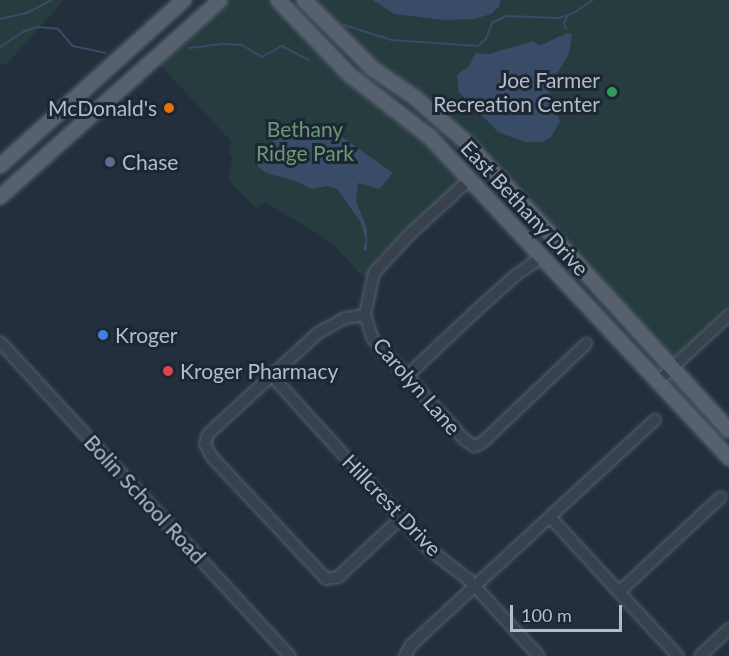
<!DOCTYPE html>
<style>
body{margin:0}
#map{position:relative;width:729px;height:656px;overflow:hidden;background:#242f3e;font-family:Lato,sans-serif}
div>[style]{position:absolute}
.green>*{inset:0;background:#263c3f}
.water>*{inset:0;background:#394c67}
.stream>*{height:2px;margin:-1px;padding:0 1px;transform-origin:1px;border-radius:1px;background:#394c67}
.roads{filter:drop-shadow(0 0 2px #565f6c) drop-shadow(0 0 2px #565f6c)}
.minor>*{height:10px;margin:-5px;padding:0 5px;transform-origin:5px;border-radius:5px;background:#38414e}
.major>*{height:14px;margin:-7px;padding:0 7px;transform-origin:7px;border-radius:7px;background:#56606e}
.dots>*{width:16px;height:16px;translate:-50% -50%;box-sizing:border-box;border:3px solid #1d2633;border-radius:50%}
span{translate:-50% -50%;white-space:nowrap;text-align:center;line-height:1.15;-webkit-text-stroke:6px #1d2633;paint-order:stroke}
.poi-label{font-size:21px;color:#b4bcc9}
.right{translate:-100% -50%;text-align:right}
.left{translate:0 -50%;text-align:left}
.park-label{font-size:21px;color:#6b9a76}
.street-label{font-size:21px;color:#b4bcc9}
.scale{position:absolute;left:510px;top:605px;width:112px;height:27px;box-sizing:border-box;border:3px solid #b4bcc9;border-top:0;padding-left:8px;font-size:18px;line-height:21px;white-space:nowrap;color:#b4bcc9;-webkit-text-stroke:4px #1d2633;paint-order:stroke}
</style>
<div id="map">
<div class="green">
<div style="clip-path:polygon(0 0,64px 0,6px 65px,0 63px)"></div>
<div style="clip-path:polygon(228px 0,268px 0,339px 74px,368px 100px,414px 132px,457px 172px,460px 180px,379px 256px,367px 276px,362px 276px,335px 246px,318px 234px,265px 202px,256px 209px,228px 180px,232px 159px,228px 147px,232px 142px,157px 62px)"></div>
<div style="clip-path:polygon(312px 0,729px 0,729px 307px,680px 353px,674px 355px,665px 350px,459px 129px,369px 58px)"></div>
</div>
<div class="water">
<div style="clip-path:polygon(373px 0,500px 0,500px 6px,491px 14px,474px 19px,444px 20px,394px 14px)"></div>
<div style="clip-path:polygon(567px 33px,572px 34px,569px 54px,553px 80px,549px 93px,560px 122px,551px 137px,543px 142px,525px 142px,498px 132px,459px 92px,457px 75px,470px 65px,475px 53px,489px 54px,533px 41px,539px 46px)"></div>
<div style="clip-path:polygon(304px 122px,311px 125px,324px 124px,393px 173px,379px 189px,358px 183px,356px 202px,367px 228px,367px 251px,363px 249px,366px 240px,360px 221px,337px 189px,328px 186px,311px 189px,298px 182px,267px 173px,258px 167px,256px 155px,290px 126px)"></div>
</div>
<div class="stream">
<div style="left:0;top:19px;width:28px;rotate:-13deg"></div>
<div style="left:27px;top:13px;width:27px;rotate:-28deg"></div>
<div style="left:344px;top:25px;width:50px;rotate:17.4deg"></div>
<div style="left:392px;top:40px;width:86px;rotate:4deg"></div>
<div style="left:478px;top:46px;width:11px;rotate:-41deg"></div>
<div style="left:486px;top:39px;width:17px;rotate:-69deg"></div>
<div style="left:492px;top:23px;width:9px;rotate:-27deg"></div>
<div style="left:500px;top:19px;width:8px;rotate:-23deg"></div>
<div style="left:507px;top:16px;width:51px;rotate:2.2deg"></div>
<div style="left:558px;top:18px;width:15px;rotate:-16deg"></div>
<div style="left:572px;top:14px;width:25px;rotate:-34deg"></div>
<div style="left:566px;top:29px;width:6px;rotate:-108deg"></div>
<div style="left:564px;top:23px;width:9px;rotate:-63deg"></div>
<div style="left:0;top:47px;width:30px;rotate:-33deg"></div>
<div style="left:25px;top:31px;width:13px;rotate:-18deg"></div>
<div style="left:37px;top:27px;width:21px;rotate:5deg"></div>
<div style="left:58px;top:29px;width:23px;rotate:49deg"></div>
<div style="left:73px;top:46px;width:33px;rotate:12deg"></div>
<div style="left:190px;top:48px;width:34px;rotate:-7deg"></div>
<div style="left:224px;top:44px;width:18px;rotate:3deg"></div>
<div style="left:242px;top:45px;width:23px;rotate:31deg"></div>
<div style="left:262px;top:57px;width:23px;rotate:-29deg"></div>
<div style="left:282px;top:46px;width:30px;rotate:28deg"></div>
</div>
<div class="roads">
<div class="minor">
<div style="left:470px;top:179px;width:81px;rotate:137.5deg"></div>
<div style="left:410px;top:234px;width:53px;rotate:132.7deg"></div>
<div style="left:374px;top:273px;width:43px;rotate:102.1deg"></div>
<div style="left:365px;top:315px;width:25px;rotate:72deg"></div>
<div style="left:373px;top:339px;width:137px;rotate:47.7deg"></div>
<div style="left:465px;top:440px;width:11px;rotate:34deg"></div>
<div style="left:474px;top:446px;width:9px;rotate:-21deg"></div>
<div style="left:482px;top:443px;width:144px;rotate:-43.6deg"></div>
<div style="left:365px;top:315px;width:20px;rotate:171deg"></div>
<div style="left:345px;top:318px;width:31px;rotate:151deg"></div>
<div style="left:318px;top:333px;width:149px;rotate:137.4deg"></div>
<div style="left:208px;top:434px;width:10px;rotate:107deg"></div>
<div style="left:205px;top:444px;width:13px;rotate:63deg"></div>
<div style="left:211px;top:456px;width:168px;rotate:46.9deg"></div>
<div style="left:326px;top:579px;width:12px;rotate:-9deg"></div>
<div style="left:338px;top:577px;width:86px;rotate:-43.1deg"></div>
<div style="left:0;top:342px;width:427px;rotate:47.3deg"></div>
<div style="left:272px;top:376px;width:234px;rotate:47.8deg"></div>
<div style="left:429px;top:549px;width:51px;rotate:37.8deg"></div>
<div style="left:469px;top:580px;width:103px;rotate:47.4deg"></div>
<div style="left:407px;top:376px;width:96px;rotate:-43.3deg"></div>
<div style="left:477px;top:310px;width:52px;rotate:-41.9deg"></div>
<div style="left:516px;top:275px;width:32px;rotate:-35deg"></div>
<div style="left:658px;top:381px;width:97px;rotate:-42.9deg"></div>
<div style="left:550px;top:517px;width:189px;rotate:47.4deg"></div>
<div style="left:619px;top:592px;width:139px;rotate:-43deg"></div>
<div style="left:405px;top:656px;width:13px;rotate:-61deg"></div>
<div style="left:411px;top:645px;width:332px;rotate:-42.7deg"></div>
<div style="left:700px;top:656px;width:40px;rotate:-43deg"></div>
</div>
<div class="major">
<div style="left:278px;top:0;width:104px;rotate:46.2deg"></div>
<div style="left:350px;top:75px;width:101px;rotate:37.8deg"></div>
<div style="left:430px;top:137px;width:439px;rotate:47deg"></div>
<div style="left:304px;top:0;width:98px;rotate:45deg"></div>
<div style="left:373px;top:69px;width:50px;rotate:34.3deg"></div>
<div style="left:414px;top:97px;width:70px;rotate:41deg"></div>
<div style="left:467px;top:143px;width:389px;rotate:47.6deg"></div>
<div style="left:0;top:166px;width:248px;rotate:-42.1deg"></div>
<div style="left:0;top:197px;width:295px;rotate:-41.8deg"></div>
</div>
</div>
<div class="dots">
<div style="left:612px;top:92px;background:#2e9e5b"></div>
<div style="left:169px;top:108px;background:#e8710a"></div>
<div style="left:110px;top:162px;background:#5c6f8a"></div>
<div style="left:103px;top:335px;background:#3f7fe0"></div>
<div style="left:168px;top:371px;background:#e0444e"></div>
</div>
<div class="poi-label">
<span class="right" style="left:600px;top:92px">Joe Farmer<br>Recreation Center</span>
<span class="right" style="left:157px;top:108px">McDonald's</span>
<span class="left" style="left:122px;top:162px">Chase</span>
<span class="left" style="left:115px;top:335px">Kroger</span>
<span class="left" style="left:180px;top:371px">Kroger Pharmacy</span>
</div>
<div class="park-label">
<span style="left:305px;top:141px">Bethany<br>Ridge Park</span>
</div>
<div class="street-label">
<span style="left:525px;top:208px;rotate:47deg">East Bethany Drive</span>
<span style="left:417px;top:386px;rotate:49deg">Carolyn Lane</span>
<span style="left:145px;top:499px;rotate:47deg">Bolin School Road</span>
<span style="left:392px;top:505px;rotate:46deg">Hillcrest Drive</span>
</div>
<div class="scale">100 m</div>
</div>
